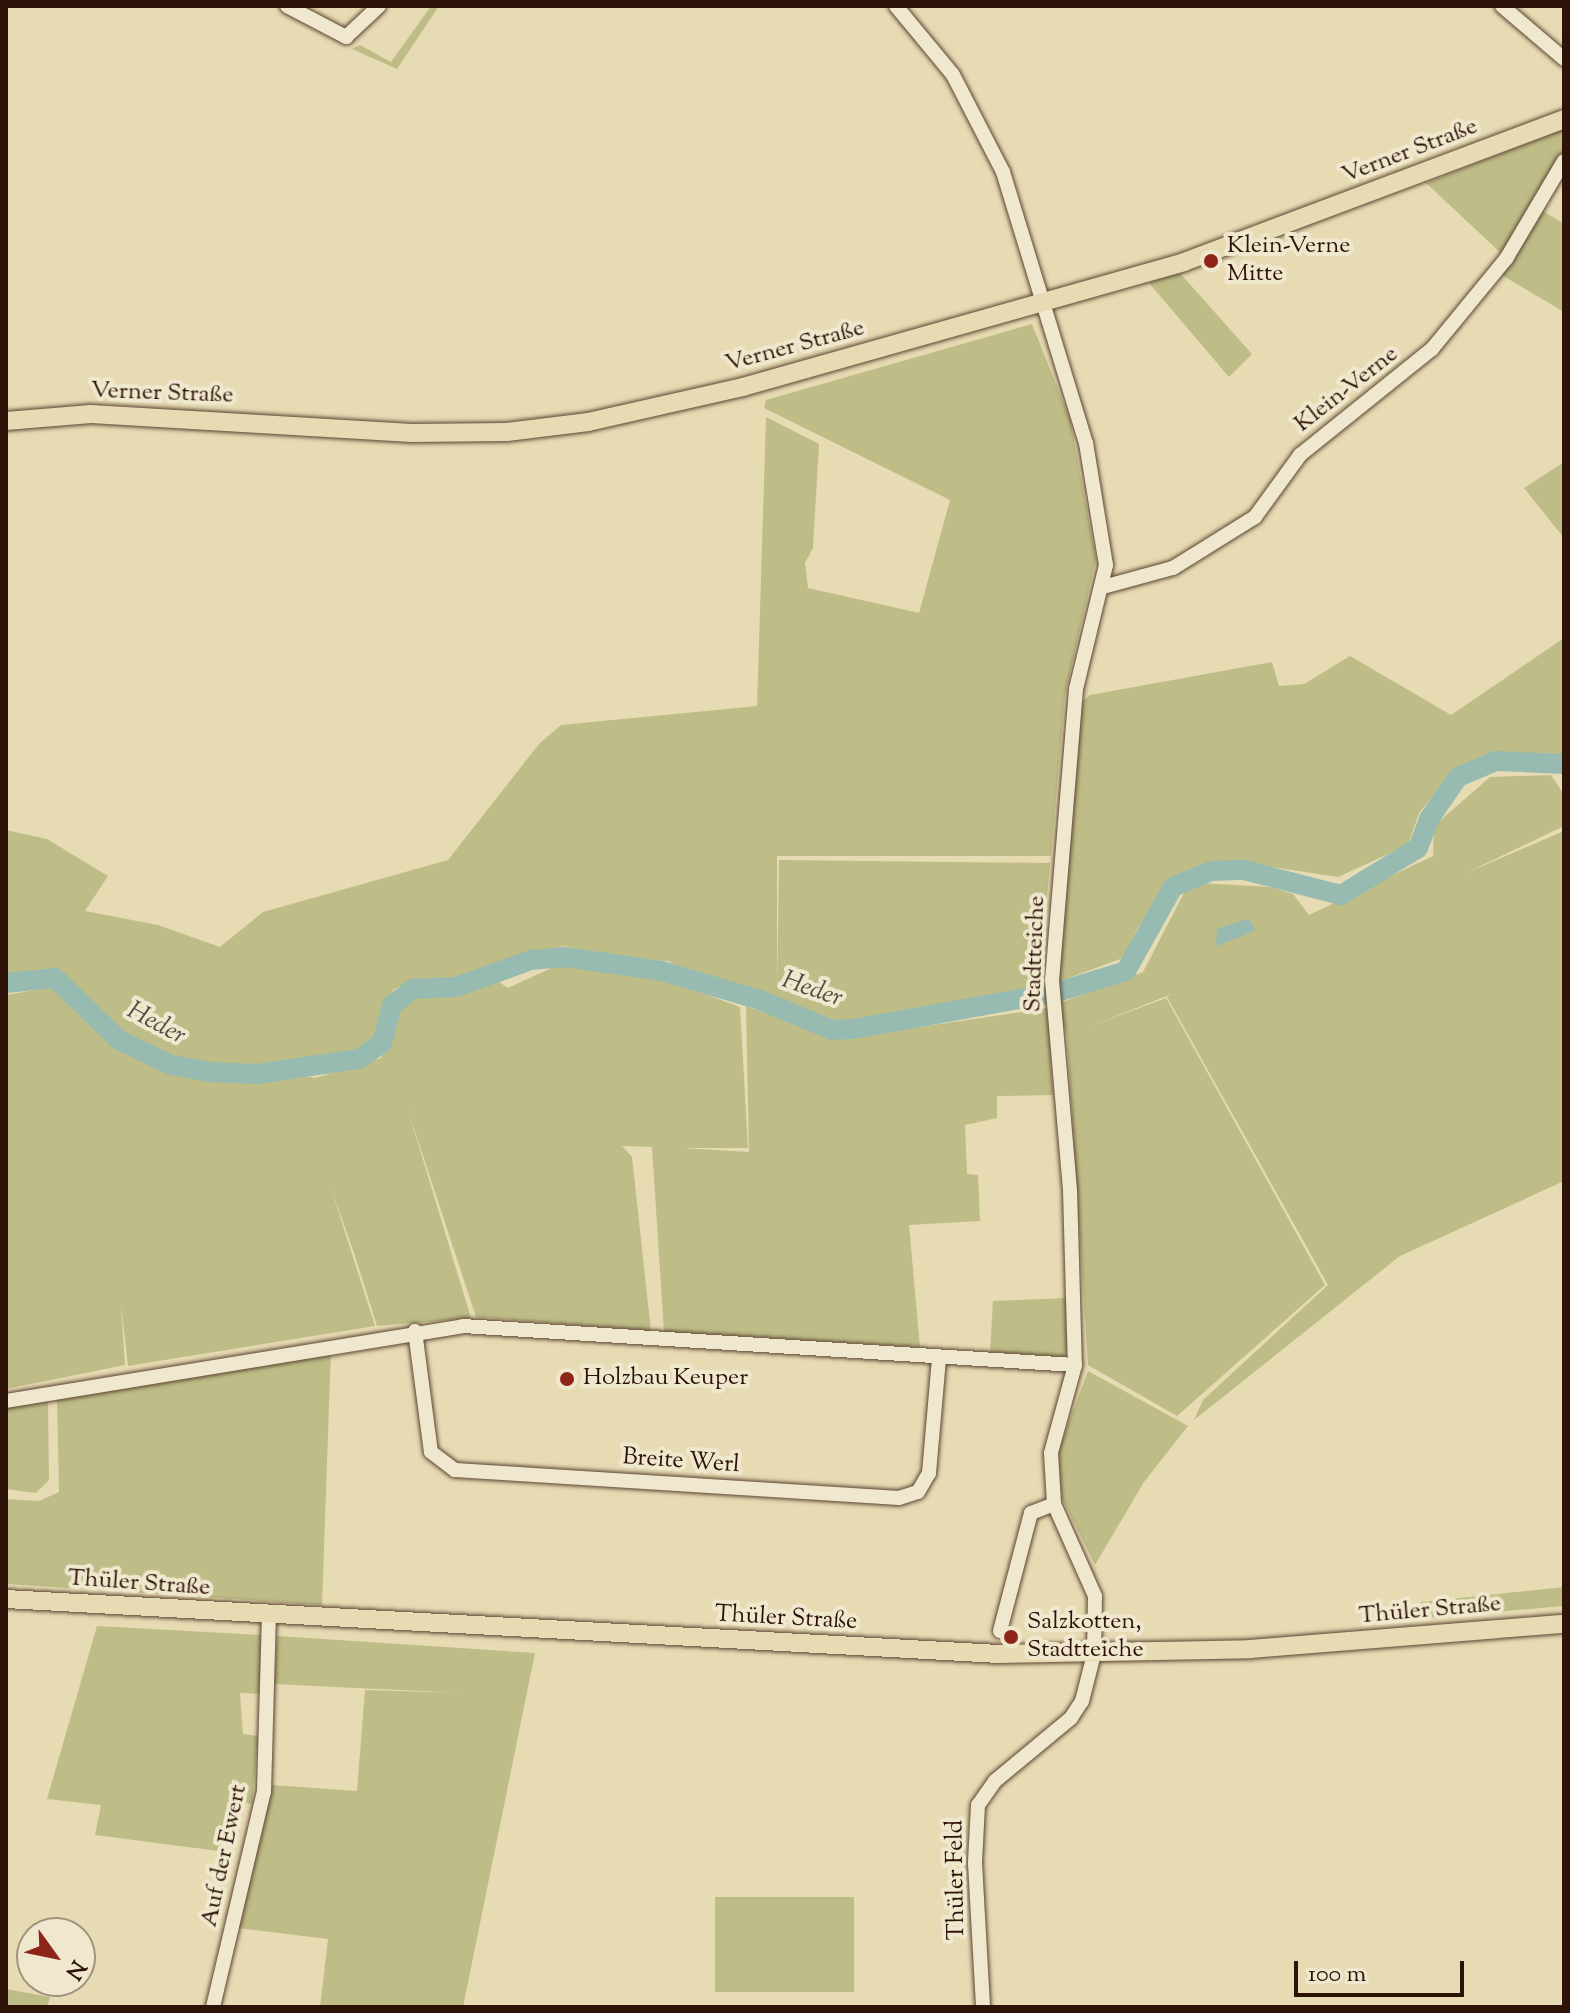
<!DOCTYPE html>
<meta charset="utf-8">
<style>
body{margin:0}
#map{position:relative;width:1570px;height:2013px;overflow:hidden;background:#e7dbb3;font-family:"Sorts Mill Goudy",serif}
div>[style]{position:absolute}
.green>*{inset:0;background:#bebd87;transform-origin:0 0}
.water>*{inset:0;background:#97bbb0}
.river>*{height:20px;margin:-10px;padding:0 10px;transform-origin:10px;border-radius:10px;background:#97bbb0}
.roads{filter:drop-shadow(0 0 2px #5c4432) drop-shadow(0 0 2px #5c4432)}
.minor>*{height:14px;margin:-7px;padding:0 7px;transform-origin:7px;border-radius:7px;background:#efe8ce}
.major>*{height:18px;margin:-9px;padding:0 9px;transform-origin:9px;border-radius:9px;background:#e7dbb3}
.dots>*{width:22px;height:22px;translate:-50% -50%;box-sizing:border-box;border:4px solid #efe8ce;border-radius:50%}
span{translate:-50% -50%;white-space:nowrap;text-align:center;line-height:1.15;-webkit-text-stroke:8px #efe8ce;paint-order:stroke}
.street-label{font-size:24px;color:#2d1207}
.poi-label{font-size:24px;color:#2d1207}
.left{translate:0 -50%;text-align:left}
.water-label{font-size:26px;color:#524d42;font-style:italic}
.frame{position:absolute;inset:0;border:8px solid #2d1207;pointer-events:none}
.north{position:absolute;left:16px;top:1917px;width:80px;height:80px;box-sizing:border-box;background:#efe8ce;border:2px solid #a1927e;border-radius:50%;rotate:123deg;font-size:22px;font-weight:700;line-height:32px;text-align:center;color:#2d1207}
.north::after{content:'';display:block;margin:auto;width:28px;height:36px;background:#8f2418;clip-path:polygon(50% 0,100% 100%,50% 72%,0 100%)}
.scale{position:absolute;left:1294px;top:1961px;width:170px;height:36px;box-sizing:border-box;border:4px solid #2d1207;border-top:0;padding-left:10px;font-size:24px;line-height:28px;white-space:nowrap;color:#2d1207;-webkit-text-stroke:6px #efe8ce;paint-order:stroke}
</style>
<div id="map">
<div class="green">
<div style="clip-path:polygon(431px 6px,439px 6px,397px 69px,352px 49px,360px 45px,391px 62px)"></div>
<div style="clip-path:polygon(1564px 129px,1564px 149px,1503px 255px,1426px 183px)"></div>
<div style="clip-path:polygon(1543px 211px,1564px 224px,1564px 312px,1500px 274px)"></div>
<div style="clip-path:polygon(1179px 272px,1252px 354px,1229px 377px,1149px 283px)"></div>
<div style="clip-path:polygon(1032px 324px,1070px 419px,1096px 559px,1065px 694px,1051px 856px,777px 856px,777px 993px,779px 860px,1050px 863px,1039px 988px,833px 1023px,766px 995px,696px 977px,668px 961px,614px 958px,565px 946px,525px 954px,455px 980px,407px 983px,393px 990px,376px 1038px,357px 1052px,257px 1065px,315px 1078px,381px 1058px,397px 1015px,412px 998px,499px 982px,508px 988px,560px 964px,656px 976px,740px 1007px,748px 1148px,682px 1148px,749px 1152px,746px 1006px,839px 1039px,1048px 1008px,1053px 1095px,997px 1096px,997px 1118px,965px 1125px,967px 1174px,978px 1175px,980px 1221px,909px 1225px,920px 1347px,664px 1332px,652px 1147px,622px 1146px,632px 1157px,651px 1331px,476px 1317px,408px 1110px,471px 1318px,377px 1326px,354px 1253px,331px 1188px,375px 1326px,128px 1366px,121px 1304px,125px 1365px,6px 1389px,6px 995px,52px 987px,73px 1006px,65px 993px,74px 985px,83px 995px,73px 982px,58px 973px,6px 977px,6px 830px,47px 839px,108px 876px,85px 911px,158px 925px,220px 947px,263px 912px,448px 860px,539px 744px,561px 725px,757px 706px,766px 417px,819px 444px,813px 548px,805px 563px,808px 588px,919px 613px,950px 500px,764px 408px,766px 400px)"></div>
<div style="clip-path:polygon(1564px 462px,1564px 538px,1524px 488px)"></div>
<div style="clip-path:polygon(1564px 638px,1564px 754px,1493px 756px,1452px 773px,1419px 813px,1408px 845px,1338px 877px,1244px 863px,1208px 865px,1170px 881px,1136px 931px,1126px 957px,1057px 982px,1080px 704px,1090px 695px,1272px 662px,1279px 686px,1304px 684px,1350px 656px,1451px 715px)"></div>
<div style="clip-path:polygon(1551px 775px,1564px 795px,1564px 826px,1466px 873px,1564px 831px,1564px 1181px,1400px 1256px,1194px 1420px,1203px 1400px,1328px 1285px,1167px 997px,1172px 994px,1091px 1026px,1166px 998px,1325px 1285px,1177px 1416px,1088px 1365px,1067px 1036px,1057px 1004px,1143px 972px,1186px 889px,1201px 883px,1270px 887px,1293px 894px,1309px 915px,1433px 856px,1434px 826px,1490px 777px)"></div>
<div style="clip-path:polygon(1067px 1298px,1069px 1347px,1063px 1357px,990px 1352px,993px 1301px)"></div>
<div style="clip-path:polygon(331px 1350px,322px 1605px,6px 1584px,6px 1499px,39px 1501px,59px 1492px,57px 1398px)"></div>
<div style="clip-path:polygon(1088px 1371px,1188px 1426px,1144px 1482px,1095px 1565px,1062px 1498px,1058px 1451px)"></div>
<div style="clip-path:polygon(48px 1400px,49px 1480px,36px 1493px,6px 1489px,6px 1407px)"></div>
<div style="clip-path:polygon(1564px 1587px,1564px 1606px,1422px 1618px,1421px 1602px)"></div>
<div style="clip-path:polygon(97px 1626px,262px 1635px,260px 1694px,240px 1693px,243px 1734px,258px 1736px,252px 1804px,234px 1801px,219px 1851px,95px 1835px,101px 1805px,47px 1799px)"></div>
<div style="clip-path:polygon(277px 1636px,535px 1653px,463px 2007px,320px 2007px,328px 1939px,237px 1928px,272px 1785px,357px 1791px,365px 1690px,461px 1693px,274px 1684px)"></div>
<div style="left:715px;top:1897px;width:139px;height:95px"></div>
<div style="clip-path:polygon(6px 1989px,50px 1997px,47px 2007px,6px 2007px)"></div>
</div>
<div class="water">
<div style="clip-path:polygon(1249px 918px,1255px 931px,1216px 946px,1217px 929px)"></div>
</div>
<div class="river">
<div style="left:6px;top:983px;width:49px;rotate:-5.8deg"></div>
<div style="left:55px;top:978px;width:89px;rotate:44.1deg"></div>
<div style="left:119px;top:1040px;width:58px;rotate:25.7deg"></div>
<div style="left:171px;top:1065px;width:41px;rotate:9.9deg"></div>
<div style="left:211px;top:1072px;width:46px;rotate:2.5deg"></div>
<div style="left:257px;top:1074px;width:103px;rotate:-8.4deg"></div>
<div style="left:359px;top:1059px;width:28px;rotate:-35deg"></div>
<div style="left:382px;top:1043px;width:39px;rotate:-75deg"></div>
<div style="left:392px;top:1005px;width:26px;rotate:-37deg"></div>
<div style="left:413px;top:989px;width:43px;rotate:-2.7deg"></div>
<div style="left:456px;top:987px;width:80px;rotate:-19.8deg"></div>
<div style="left:531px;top:960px;width:33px;rotate:-5deg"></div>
<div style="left:564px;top:957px;width:99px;rotate:8.1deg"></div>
<div style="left:662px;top:971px;width:102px;rotate:16.5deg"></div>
<div style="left:760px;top:1000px;width:78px;rotate:22.6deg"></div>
<div style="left:832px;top:1030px;width:22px;rotate:-3deg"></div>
<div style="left:854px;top:1029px;width:206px;rotate:-10.3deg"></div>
<div style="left:1057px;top:992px;width:72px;rotate:-16.9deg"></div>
<div style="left:1126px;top:971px;width:96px;rotate:-60.8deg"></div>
<div style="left:1173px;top:887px;width:41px;rotate:-22.8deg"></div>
<div style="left:1211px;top:871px;width:33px;rotate:-2deg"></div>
<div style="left:1244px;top:870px;width:100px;rotate:14.5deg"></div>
<div style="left:1341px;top:895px;width:90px;rotate:-31.4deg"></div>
<div style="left:1418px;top:848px;width:31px;rotate:-69deg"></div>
<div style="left:1429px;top:819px;width:51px;rotate:-55.4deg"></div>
<div style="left:1458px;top:777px;width:41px;rotate:-22.8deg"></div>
<div style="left:1496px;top:761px;width:68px;rotate:2.5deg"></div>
</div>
<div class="roads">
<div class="minor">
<div style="left:287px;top:6px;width:67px;rotate:27.7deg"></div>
<div style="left:346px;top:37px;width:45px;rotate:-43.2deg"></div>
<div style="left:896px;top:6px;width:89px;rotate:50.4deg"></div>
<div style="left:953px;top:75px;width:109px;rotate:62.7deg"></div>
<div style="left:1003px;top:172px;width:283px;rotate:73deg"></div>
<div style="left:1086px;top:443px;width:124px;rotate:80.7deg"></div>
<div style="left:1106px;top:565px;width:128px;rotate:103.6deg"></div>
<div style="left:1076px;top:689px;width:292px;rotate:94.7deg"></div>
<div style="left:1052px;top:980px;width:211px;rotate:85.1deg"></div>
<div style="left:1070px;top:1190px;width:175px;rotate:88.4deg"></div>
<div style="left:1075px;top:1365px;width:91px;rotate:105.3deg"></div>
<div style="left:1051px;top:1453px;width:51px;rotate:86.6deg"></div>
<div style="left:1054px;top:1504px;width:101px;rotate:66deg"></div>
<div style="left:1095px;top:1596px;width:58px;rotate:91deg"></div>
<div style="left:1094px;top:1654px;width:49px;rotate:104.3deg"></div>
<div style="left:1082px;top:1701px;width:20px;rotate:123deg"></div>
<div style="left:1071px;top:1718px;width:99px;rotate:140.3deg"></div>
<div style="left:995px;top:1781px;width:29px;rotate:125deg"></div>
<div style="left:978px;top:1805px;width:58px;rotate:93deg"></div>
<div style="left:975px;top:1863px;width:144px;rotate:86.8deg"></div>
<div style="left:1502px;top:6px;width:82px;rotate:40.5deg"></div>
<div style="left:1103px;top:587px;width:73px;rotate:-15.2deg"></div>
<div style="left:1173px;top:568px;width:97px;rotate:-31.9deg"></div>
<div style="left:1255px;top:517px;width:77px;rotate:-54deg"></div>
<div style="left:1300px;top:455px;width:169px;rotate:-38.8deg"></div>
<div style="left:1432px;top:349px;width:117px;rotate:-50.6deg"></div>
<div style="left:1506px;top:259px;width:114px;rotate:-59.4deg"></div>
<div style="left:415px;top:1331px;width:122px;rotate:82.5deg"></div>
<div style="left:431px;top:1452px;width:30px;rotate:37deg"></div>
<div style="left:455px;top:1470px;width:445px;rotate:3.6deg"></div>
<div style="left:899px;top:1498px;width:20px;rotate:-18deg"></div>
<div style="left:918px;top:1492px;width:22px;rotate:-60deg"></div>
<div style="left:929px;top:1473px;width:114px;rotate:-85deg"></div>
<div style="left:6px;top:1401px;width:463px;rotate:-9.3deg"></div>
<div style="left:463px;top:1326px;width:613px;rotate:3.65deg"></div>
<div style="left:1000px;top:1631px;width:122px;rotate:-75.3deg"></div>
<div style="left:1031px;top:1513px;width:25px;rotate:-21deg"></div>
<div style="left:213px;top:2007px;width:221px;rotate:-76.7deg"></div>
<div style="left:264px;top:1792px;width:176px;rotate:-88.4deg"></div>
</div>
<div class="major">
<div style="left:6px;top:421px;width:85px;rotate:-4.7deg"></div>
<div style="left:91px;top:414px;width:321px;rotate:3.4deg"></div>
<div style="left:411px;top:433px;width:96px;rotate:-0.6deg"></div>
<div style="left:507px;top:432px;width:82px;rotate:-7deg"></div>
<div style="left:588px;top:422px;width:159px;rotate:-12.7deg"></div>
<div style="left:743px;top:387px;width:458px;rotate:-15.8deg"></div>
<div style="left:1184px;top:262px;width:406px;rotate:-20.6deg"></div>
<div style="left:6px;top:1599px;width:994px;rotate:3.17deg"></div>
<div style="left:998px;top:1654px;width:252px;rotate:-1.1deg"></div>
<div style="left:1250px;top:1649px;width:315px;rotate:-4.6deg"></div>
</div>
</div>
<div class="dots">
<div style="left:1211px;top:261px;background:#8f2418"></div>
<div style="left:567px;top:1379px;background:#8f2418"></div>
<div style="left:1011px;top:1637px;background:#8f2418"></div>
</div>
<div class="street-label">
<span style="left:1410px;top:152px;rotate:-21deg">Verner Straße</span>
<span style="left:795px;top:347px;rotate:-15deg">Verner Straße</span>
<span style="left:1347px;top:390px;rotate:-38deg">Klein-Verne</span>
<span style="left:162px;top:394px;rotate:2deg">Verner Straße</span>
<span style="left:1036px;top:954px;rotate:-88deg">Stadtteiche</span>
<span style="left:681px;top:1462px;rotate:4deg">Breite Werl</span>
<span style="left:139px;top:1584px;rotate:4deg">Thüler Straße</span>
<span style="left:1430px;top:1611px;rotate:-5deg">Thüler Straße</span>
<span style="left:786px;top:1619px;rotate:3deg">Thüler Straße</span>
<span style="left:225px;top:1856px;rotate:-78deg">Auf der Ewert</span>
<span style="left:957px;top:1880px;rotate:-91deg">Thüler Feld</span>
</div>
<div class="poi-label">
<span class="left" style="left:1227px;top:261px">Klein-Verne<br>Mitte</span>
<span class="left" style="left:583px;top:1379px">Holzbau Keuper</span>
<span class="left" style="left:1027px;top:1637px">Salzkotten,<br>Stadtteiche</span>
</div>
<div class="water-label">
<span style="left:812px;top:990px;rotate:19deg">Heder</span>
<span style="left:156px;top:1024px;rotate:28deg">Heder</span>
</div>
<div class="frame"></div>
<div class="north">N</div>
<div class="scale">100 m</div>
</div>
